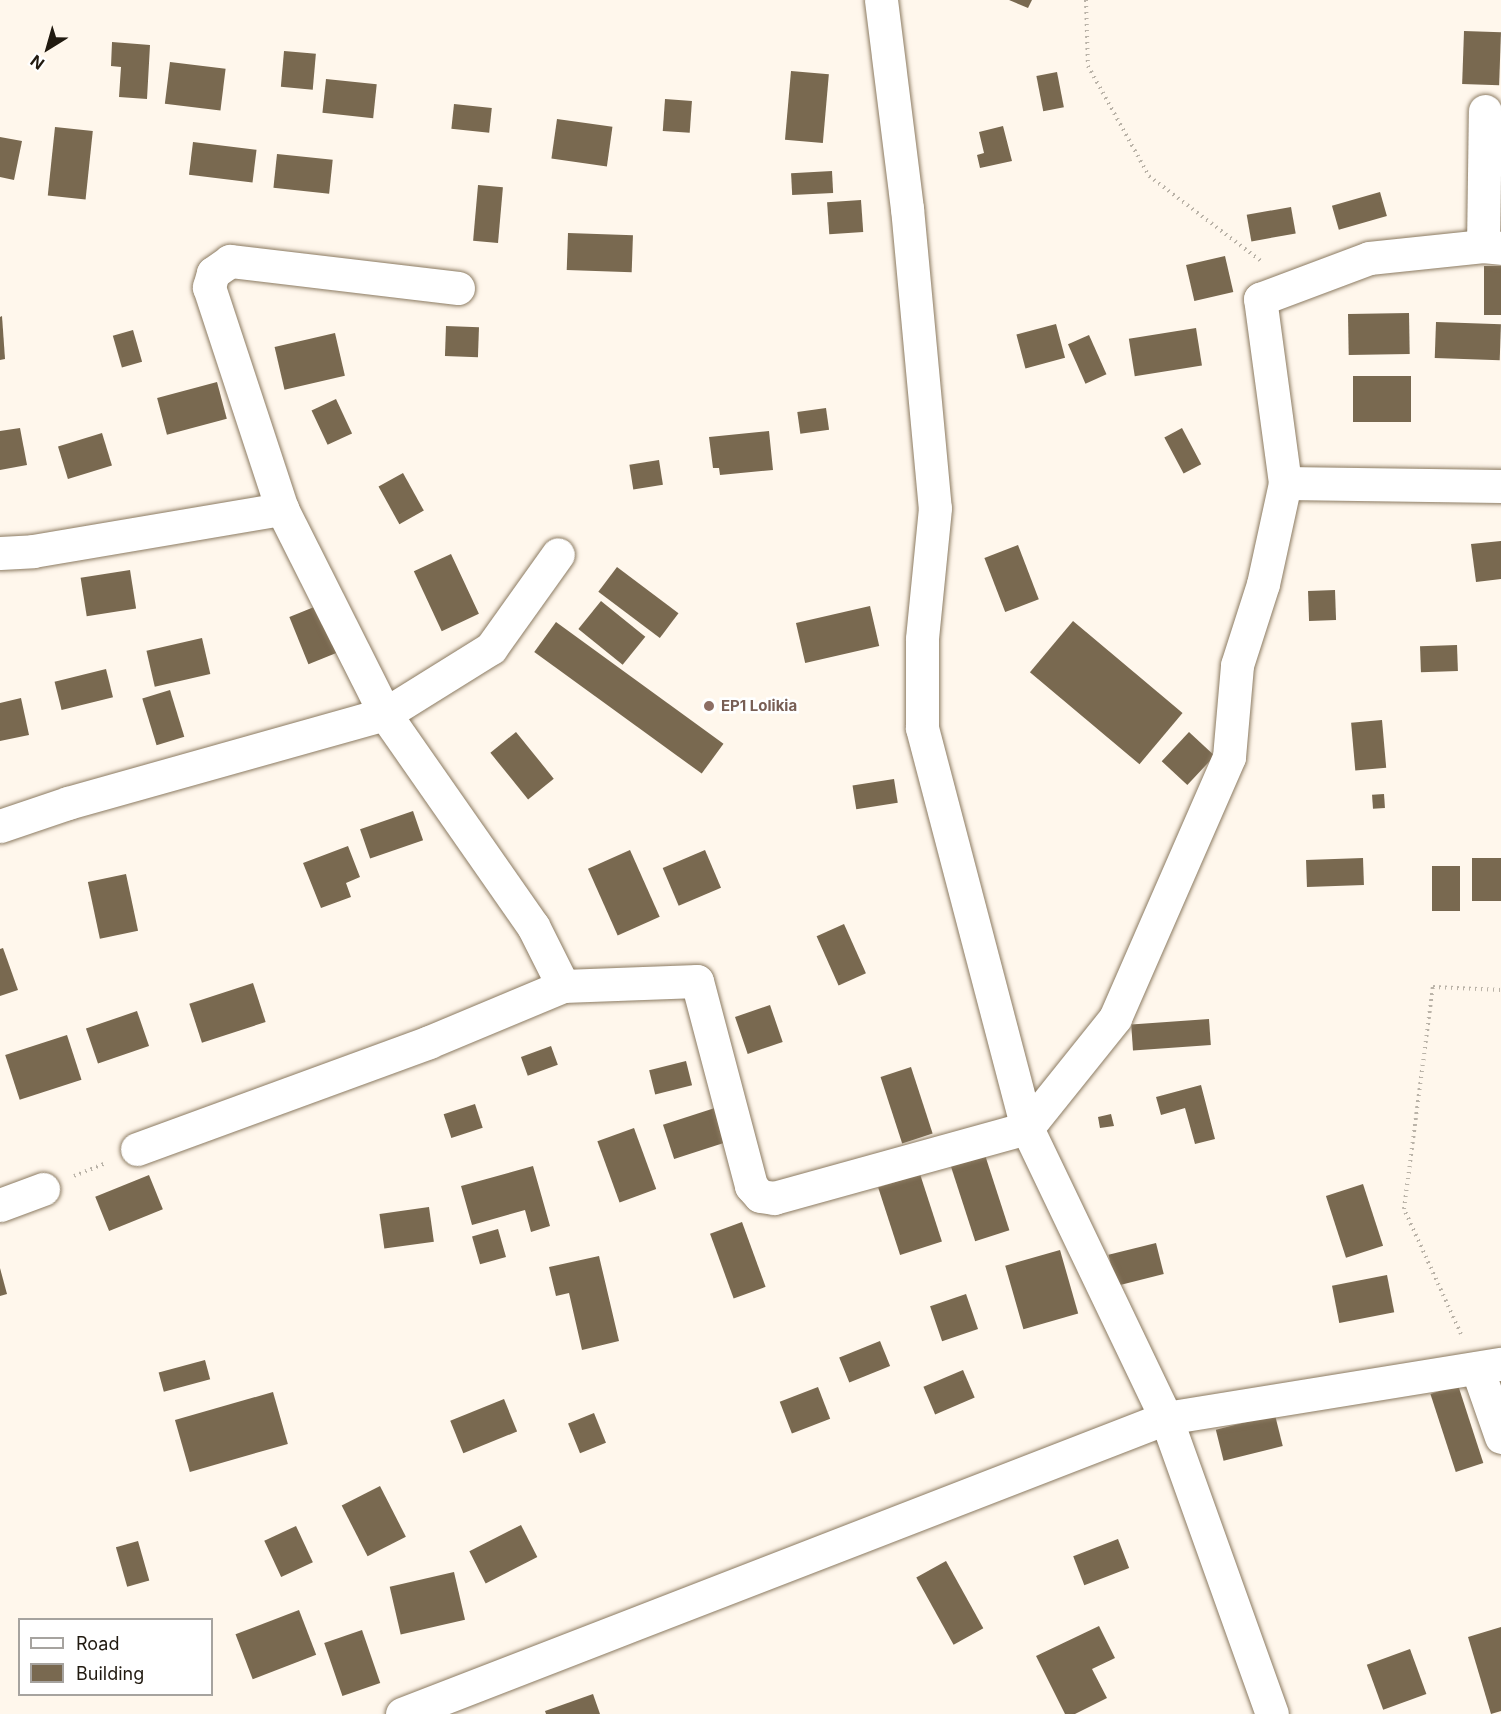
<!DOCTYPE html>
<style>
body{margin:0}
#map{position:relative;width:1501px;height:1714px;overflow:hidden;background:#fff7ec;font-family:Inter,sans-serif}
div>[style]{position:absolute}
.building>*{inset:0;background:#796950;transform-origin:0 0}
.path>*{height:4px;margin-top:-2px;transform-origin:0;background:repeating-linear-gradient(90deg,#bab3a8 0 1.5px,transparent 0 6px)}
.roads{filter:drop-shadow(0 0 2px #8c7b62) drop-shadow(0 0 2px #8c7b62)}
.minor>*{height:33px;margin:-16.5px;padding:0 16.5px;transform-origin:16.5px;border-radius:16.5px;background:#fff}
.dots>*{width:16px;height:16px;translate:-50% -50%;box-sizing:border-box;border:3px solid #fff;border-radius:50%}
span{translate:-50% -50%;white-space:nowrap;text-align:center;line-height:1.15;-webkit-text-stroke:5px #fff;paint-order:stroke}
.education-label{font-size:15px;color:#785e54;font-weight:700}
.left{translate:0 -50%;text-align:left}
.legend{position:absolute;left:18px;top:1618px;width:195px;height:78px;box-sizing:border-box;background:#fff;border:2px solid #a6a39f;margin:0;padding:8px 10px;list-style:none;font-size:18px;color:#211a10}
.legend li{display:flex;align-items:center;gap:12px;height:30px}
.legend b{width:30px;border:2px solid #a6a39f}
.north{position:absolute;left:18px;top:18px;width:60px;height:60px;-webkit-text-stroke:4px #fff;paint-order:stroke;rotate:217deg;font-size:16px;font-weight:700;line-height:24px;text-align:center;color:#211a10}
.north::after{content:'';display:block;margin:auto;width:21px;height:27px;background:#211a10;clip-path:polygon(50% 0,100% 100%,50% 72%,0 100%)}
</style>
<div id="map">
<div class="building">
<div style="clip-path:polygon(1009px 0,1032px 0,1028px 8px)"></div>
<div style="left:1464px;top:31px;width:37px;height:53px;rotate:2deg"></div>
<div style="clip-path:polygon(112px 42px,150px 45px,147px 99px,119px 97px,121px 67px,111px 66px)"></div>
<div style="left:284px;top:51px;width:32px;height:36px;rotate:5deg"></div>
<div style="left:170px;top:62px;width:56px;height:42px;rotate:7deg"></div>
<div style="left:791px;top:71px;width:38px;height:69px;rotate:5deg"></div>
<div style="left:1057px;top:72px;width:36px;height:21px;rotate:79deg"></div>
<div style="left:326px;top:79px;width:51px;height:34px;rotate:6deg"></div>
<div style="left:665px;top:99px;width:27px;height:32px;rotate:4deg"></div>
<div style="left:454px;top:104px;width:38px;height:25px;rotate:6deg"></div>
<div style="left:557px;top:119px;width:56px;height:40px;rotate:8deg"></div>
<div style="clip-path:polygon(1003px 126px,1012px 161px,980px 168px,977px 155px,984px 153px,979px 132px)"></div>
<div style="left:55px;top:127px;width:38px;height:69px;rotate:6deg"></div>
<div style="clip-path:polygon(0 137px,22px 141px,14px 180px,0 177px)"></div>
<div style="left:193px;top:142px;width:64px;height:33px;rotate:7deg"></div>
<div style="left:277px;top:154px;width:56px;height:34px;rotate:6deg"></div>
<div style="left:832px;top:171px;width:22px;height:41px;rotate:87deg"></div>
<div style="left:478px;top:185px;width:25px;height:56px;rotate:5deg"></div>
<div style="left:1380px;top:192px;width:25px;height:50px;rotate:74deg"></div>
<div style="left:861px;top:200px;width:32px;height:34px;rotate:86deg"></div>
<div style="left:1291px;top:207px;width:27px;height:45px;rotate:80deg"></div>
<div style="left:568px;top:233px;width:65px;height:37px;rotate:2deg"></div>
<div style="left:1225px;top:256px;width:37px;height:40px;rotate:77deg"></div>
<div style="left:1484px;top:266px;width:17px;height:49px"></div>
<div style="left:1409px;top:313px;width:41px;height:61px;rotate:89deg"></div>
<div style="clip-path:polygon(2px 316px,5px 359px,0 360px,0 317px)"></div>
<div style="left:1436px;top:322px;width:65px;height:36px;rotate:2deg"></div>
<div style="left:1056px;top:324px;width:35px;height:41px;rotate:75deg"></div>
<div style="left:446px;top:326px;width:33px;height:30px;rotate:2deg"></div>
<div style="left:1196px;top:328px;width:38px;height:68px;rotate:81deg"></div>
<div style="left:133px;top:330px;width:33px;height:21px;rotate:74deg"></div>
<div style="left:335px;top:333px;width:44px;height:62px;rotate:77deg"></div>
<div style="left:1089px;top:335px;width:43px;height:23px;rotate:66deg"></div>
<div style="left:1411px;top:376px;width:46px;height:58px;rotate:90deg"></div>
<div style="left:217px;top:382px;width:38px;height:62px;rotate:75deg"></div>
<div style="left:336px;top:399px;width:38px;height:27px;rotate:65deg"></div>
<div style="left:826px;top:408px;width:22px;height:29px;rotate:82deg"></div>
<div style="clip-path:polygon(20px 428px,27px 465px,0 470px,0 431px)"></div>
<div style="left:1182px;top:428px;width:41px;height:20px;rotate:62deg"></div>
<div style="clip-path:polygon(769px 431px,773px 470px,720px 475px,719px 468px,713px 468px,709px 437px)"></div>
<div style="left:102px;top:433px;width:34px;height:46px;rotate:73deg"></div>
<div style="left:659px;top:460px;width:25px;height:30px;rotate:81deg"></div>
<div style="left:403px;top:473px;width:43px;height:28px;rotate:61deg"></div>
<div style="clip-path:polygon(1501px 541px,1501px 579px,1476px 582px,1471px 544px)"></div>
<div style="left:1018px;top:545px;width:58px;height:36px;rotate:69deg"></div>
<div style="left:451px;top:554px;width:66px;height:41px;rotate:65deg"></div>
<div style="left:617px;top:567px;width:77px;height:31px;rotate:37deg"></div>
<div style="left:130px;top:570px;width:39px;height:50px;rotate:81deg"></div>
<div style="left:1335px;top:590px;width:30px;height:27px;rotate:88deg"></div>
<div style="left:601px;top:601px;width:57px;height:36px;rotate:39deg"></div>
<div style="left:319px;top:605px;width:51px;height:32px;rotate:68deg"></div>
<div style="left:870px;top:606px;width:41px;height:76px;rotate:77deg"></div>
<div style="left:1073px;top:621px;width:143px;height:67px;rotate:40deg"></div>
<div style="left:556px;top:622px;width:207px;height:37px;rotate:36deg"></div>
<div style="left:202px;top:638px;width:37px;height:57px;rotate:77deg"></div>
<div style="left:1457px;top:645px;width:26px;height:37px;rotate:88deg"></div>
<div style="left:106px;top:669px;width:29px;height:53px;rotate:76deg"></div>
<div style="left:170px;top:690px;width:49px;height:29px;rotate:73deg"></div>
<div style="clip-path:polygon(21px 698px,29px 735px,0 741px,0 703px)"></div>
<div style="left:1382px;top:720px;width:48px;height:31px;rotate:85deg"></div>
<div style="left:516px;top:732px;width:60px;height:33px;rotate:51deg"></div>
<div style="left:1189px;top:732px;width:35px;height:40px;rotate:43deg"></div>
<div style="left:894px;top:779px;width:24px;height:42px;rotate:81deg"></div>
<div style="left:1384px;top:794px;width:14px;height:12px;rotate:86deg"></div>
<div style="left:413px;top:811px;width:31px;height:56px;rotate:71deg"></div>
<div style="clip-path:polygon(348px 846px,360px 877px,346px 883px,351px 897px,321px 908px,303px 863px)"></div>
<div style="left:630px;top:850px;width:73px;height:46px;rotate:66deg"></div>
<div style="left:705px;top:850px;width:41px;height:46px;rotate:67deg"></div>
<div style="left:1363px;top:858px;width:27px;height:57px;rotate:88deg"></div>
<div style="left:1501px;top:858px;width:43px;height:29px;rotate:90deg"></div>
<div style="left:1432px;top:866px;width:28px;height:45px"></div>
<div style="left:126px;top:874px;width:58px;height:39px;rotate:78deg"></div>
<div style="left:844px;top:924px;width:54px;height:30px;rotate:66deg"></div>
<div style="clip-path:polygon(3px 948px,18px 990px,0 996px,0 949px)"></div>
<div style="left:253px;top:983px;width:41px;height:67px;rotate:72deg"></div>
<div style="left:770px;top:1005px;width:39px;height:37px;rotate:71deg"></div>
<div style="left:137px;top:1011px;width:37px;height:54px;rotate:71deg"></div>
<div style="left:1209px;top:1019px;width:26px;height:78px;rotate:86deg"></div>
<div style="left:67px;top:1035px;width:47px;height:65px;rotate:72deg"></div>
<div style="left:551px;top:1046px;width:20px;height:32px;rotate:70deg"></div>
<div style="left:686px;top:1061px;width:25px;height:38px;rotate:76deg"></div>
<div style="left:911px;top:1067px;width:70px;height:32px;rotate:72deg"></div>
<div style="clip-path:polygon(1201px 1085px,1215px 1139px,1195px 1144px,1185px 1108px,1161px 1115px,1156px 1097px)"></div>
<div style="left:475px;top:1104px;width:25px;height:33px;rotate:72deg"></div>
<div style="left:721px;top:1106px;width:36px;height:61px;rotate:72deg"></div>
<div style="clip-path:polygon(1111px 1114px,1114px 1126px,1100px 1128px,1098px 1117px)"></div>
<div style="left:634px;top:1128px;width:65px;height:39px;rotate:70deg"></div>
<div style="left:985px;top:1155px;width:79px;height:36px;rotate:72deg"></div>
<div style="clip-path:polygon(533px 1166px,550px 1226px,531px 1232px,525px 1210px,472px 1225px,461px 1186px)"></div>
<div style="left:920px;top:1174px;width:71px;height:44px;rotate:72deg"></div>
<div style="left:149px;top:1175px;width:37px;height:58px;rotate:68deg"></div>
<div style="left:1363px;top:1184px;width:65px;height:39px;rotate:72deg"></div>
<div style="left:429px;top:1207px;width:35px;height:50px;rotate:82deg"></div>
<div style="left:742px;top:1222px;width:69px;height:34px;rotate:70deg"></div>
<div style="left:498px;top:1229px;width:29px;height:27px;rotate:74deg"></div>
<div style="left:1156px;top:1243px;width:32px;height:49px;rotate:76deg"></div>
<div style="left:1060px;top:1250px;width:66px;height:57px;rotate:74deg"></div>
<div style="clip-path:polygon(599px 1256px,619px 1341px,582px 1350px,569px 1293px,556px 1296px,549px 1267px)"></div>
<div style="clip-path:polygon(0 1268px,7px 1294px,0 1296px)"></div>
<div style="left:1387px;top:1275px;width:38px;height:56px;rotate:79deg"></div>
<div style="left:966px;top:1294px;width:37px;height:38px;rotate:71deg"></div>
<div style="left:880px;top:1341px;width:27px;height:44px;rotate:68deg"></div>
<div style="left:205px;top:1360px;width:20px;height:48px;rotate:75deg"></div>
<div style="left:963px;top:1370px;width:30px;height:43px;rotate:67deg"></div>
<div style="left:1458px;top:1385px;width:82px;height:29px;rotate:72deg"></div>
<div style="left:818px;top:1387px;width:34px;height:41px;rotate:69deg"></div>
<div style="left:273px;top:1392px;width:54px;height:102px;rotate:74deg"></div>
<div style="left:504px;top:1399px;width:35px;height:58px;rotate:68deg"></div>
<div style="left:594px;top:1413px;width:32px;height:28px;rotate:68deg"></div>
<div style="left:1275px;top:1415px;width:32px;height:61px;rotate:76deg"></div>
<div style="left:380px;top:1486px;width:57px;height:43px;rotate:63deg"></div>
<div style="left:521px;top:1525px;width:36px;height:58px;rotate:63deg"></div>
<div style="left:296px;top:1526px;width:40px;height:35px;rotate:65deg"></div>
<div style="left:1118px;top:1539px;width:31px;height:48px;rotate:69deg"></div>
<div style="left:138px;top:1541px;width:41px;height:23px;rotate:74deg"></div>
<div style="left:946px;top:1561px;width:77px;height:34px;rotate:61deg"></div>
<div style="left:454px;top:1572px;width:49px;height:66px;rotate:77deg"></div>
<div style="left:299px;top:1610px;width:48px;height:68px;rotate:69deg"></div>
<div style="clip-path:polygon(1099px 1626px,1115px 1658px,1092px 1669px,1107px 1698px,1075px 1714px,1065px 1714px,1036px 1656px)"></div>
<div style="clip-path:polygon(1501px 1627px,1501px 1711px,1491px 1714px,1468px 1637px)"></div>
<div style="left:362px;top:1630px;width:56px;height:40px;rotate:71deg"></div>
<div style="left:1410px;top:1649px;width:48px;height:46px;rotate:70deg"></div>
<div style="clip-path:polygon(593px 1694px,600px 1714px,546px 1714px,545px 1711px)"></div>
</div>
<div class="path">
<div style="left:1086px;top:0;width:66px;rotate:88.3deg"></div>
<div style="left:1088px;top:66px;width:126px;rotate:61deg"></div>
<div style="left:1149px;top:176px;width:141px;rotate:37.2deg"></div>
<div style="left:74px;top:1176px;width:35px;rotate:-22deg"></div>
<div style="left:1461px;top:1334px;width:137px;rotate:-114.5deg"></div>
<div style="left:1404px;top:1209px;width:224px;rotate:-82.6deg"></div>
<div style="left:1433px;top:987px;width:68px;rotate:2.5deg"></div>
</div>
<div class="roads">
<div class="minor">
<div style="left:881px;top:0;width:210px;rotate:82.9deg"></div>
<div style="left:907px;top:208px;width:301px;rotate:84.7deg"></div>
<div style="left:935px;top:508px;width:132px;rotate:95.7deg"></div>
<div style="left:922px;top:639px;width:89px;rotate:90deg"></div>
<div style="left:922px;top:728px;width:414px;rotate:75.3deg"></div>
<div style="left:1027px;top:1128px;width:322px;rotate:64.4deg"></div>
<div style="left:1166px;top:1418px;width:314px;rotate:70.3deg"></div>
<div style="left:1483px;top:246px;width:135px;rotate:-89.2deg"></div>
<div style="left:458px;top:288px;width:230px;rotate:-173.2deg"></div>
<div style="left:230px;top:261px;width:21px;rotate:145deg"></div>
<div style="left:213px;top:273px;width:15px;rotate:106deg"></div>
<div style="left:209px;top:287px;width:234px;rotate:71.8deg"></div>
<div style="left:282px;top:509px;width:229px;rotate:63.3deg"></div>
<div style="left:385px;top:714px;width:259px;rotate:55.1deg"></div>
<div style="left:533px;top:926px;width:67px;rotate:63.4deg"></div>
<div style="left:563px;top:986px;width:134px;rotate:-2.1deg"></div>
<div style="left:697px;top:981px;width:212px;rotate:75.2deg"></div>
<div style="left:751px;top:1186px;width:13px;rotate:48deg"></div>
<div style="left:760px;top:1196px;width:14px;rotate:8deg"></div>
<div style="left:774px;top:1198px;width:263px;rotate:-15.5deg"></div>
<div style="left:1027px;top:1128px;width:141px;rotate:-51.3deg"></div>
<div style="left:1115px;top:1018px;width:285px;rotate:-66.4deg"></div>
<div style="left:1229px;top:757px;width:92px;rotate:-85deg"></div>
<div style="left:1237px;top:665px;width:85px;rotate:-72.2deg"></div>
<div style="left:1263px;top:584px;width:103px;rotate:-77.7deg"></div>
<div style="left:1285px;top:483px;width:186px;rotate:-97.7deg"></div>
<div style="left:1260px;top:299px;width:116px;rotate:-20.6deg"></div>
<div style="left:1369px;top:258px;width:115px;rotate:-6deg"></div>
<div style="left:1483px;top:246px;width:18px;rotate:6deg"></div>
<div style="left:1285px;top:483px;width:216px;rotate:0.8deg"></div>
<div style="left:0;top:553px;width:33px;rotate:-3deg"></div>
<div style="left:33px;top:551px;width:253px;rotate:-9.6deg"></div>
<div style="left:0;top:826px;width:72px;rotate:-18.7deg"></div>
<div style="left:68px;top:803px;width:329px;rotate:-15.7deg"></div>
<div style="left:385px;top:714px;width:125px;rotate:-31.9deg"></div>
<div style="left:491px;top:648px;width:115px;rotate:-54.5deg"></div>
<div style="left:137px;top:1149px;width:311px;rotate:-20.1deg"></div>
<div style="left:429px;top:1042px;width:145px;rotate:-22.7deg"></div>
<div style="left:0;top:1205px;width:46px;rotate:-20.4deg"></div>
<div style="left:1477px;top:1368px;width:73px;rotate:70.8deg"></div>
<div style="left:402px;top:1714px;width:819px;rotate:-21.18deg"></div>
<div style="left:1166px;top:1418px;width:339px;rotate:-9.2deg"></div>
</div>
</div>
<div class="dots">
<div style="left:709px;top:706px;background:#8d6e63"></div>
</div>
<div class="education-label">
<span class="left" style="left:721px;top:706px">EP1 Lolikia</span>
</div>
<ul class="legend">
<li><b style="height:8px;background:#fff"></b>Road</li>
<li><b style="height:16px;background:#796950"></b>Building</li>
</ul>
<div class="north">N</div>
</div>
